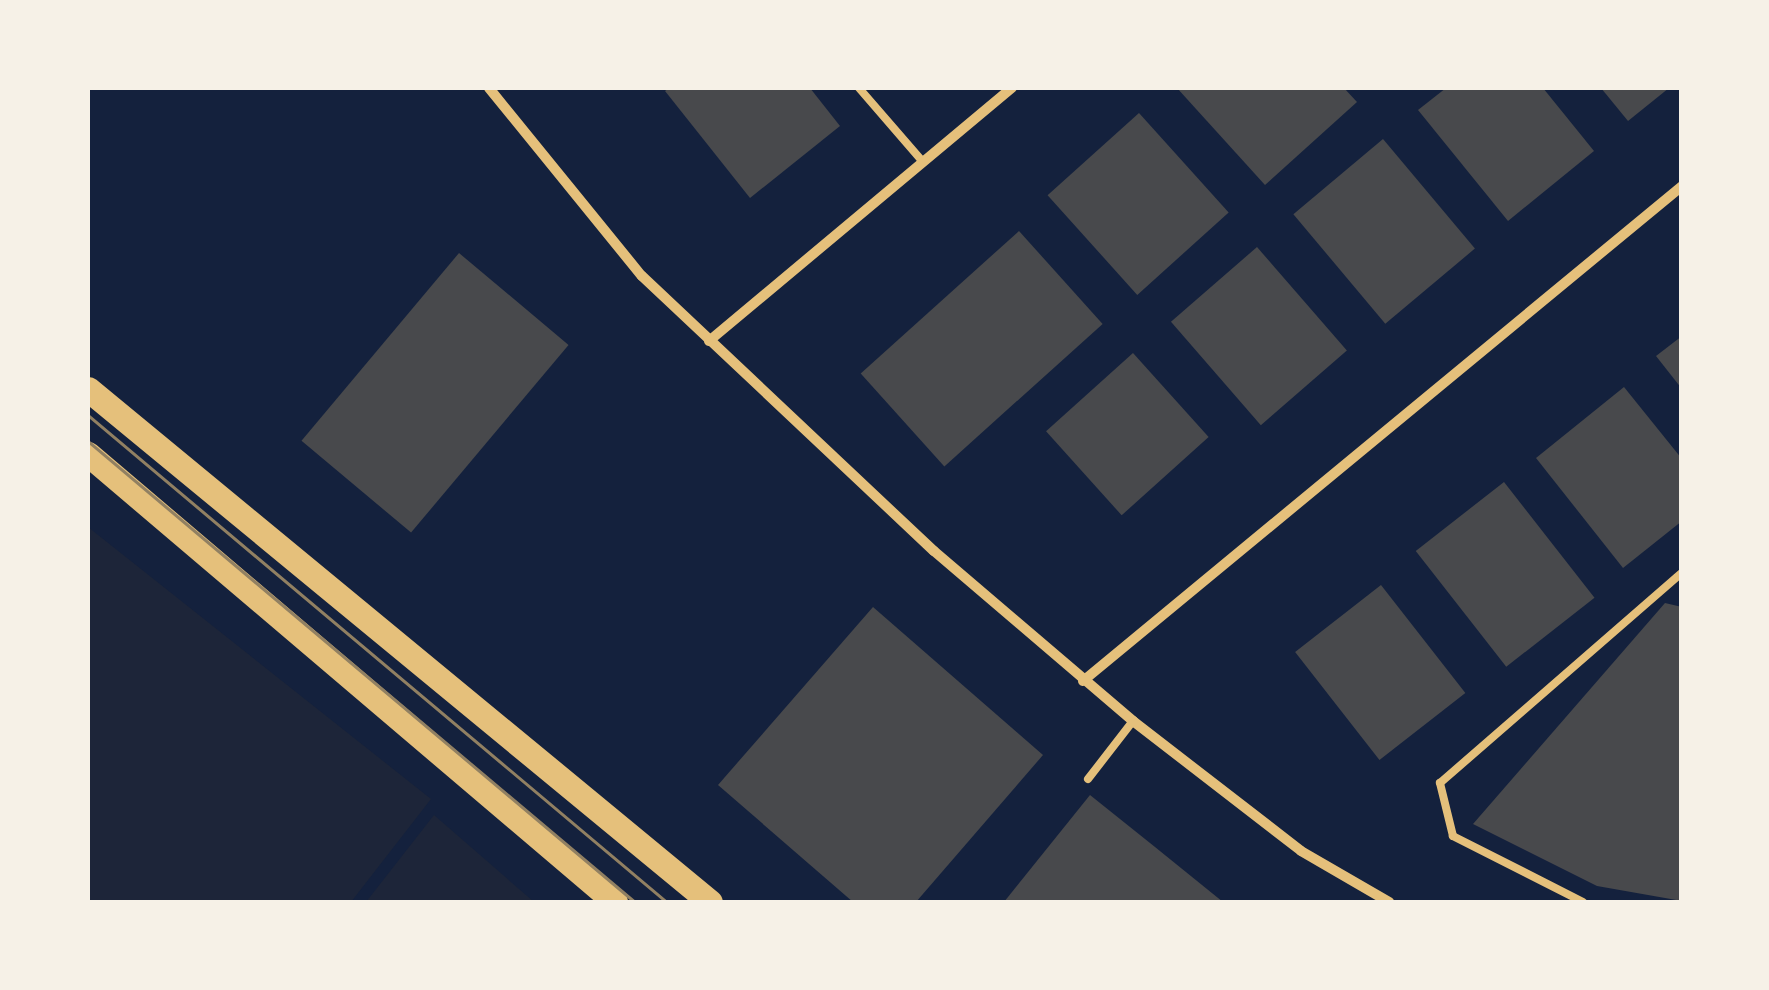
<!DOCTYPE html>
<style>
body{margin:0}
#map{position:relative;width:1769px;height:990px;overflow:hidden;background:#14213d;font-family:"Titillium Web",sans-serif}
div>[style]{position:absolute}
.green>*{inset:0;background:#1d2539}
.building>*{inset:0;background:#48494c;transform-origin:0 0}
.service>*{height:8px;margin:-4px;padding:0 4px;transform-origin:4px;border-radius:4px;background:#e5c07b}
.minor>*{height:10px;margin:-5px;padding:0 5px;transform-origin:5px;border-radius:5px;background:#e5c07b}
.primary>*{height:25px;margin:-12.5px;padding:0 12.5px;transform-origin:12.5px;border-radius:12.5px;background:#e5c07b}
.tram>*{height:2.5px;margin:-1.25px;padding:0 1.25px;transform-origin:1.25px;border-radius:1.25px;background:#918062}
span{translate:-50% -50%;white-space:nowrap;text-align:center;line-height:1.15;-webkit-text-stroke:10px #f6f1e7;paint-order:stroke}
.frame{position:absolute;inset:0;border:90px solid #f6f1e7;pointer-events:none}
</style>
<div id="map">
<div class="green">
<div style="clip-path:polygon(88px 527px,431px 799px,351px 902px,88px 902px)"></div>
<div style="clip-path:polygon(434px 815px,534px 902px,366px 902px)"></div>
</div>
<div class="building">
<div style="clip-path:polygon(669px 88px,810px 88px,840px 126px,750px 198px,665px 91px)"></div>
<div style="clip-path:polygon(1177px 88px,1344px 88px,1357px 102px,1265px 185px)"></div>
<div style="clip-path:polygon(1446px 88px,1543px 88px,1594px 151px,1508px 221px,1418px 110px)"></div>
<div style="clip-path:polygon(1601px 88px,1669px 88px,1628px 121px)"></div>
<div style="left:1139px;top:113px;width:134px;height:123px;rotate:48deg"></div>
<div style="left:1383px;top:139px;width:143px;height:117px;rotate:50deg"></div>
<div style="left:1019px;top:231px;width:125px;height:213px;rotate:48deg"></div>
<div style="left:1257px;top:247px;width:137px;height:114px;rotate:49deg"></div>
<div style="left:459px;top:253px;width:143px;height:245px;rotate:40deg"></div>
<div style="clip-path:polygon(1682px 336px,1682px 389px,1656px 356px)"></div>
<div style="left:1133px;top:353px;width:113px;height:117px;rotate:48deg"></div>
<div style="clip-path:polygon(1624px 387px,1682px 459px,1682px 521px,1623px 568px,1536px 458px)"></div>
<div style="left:1504px;top:482px;width:147px;height:112px;rotate:52deg"></div>
<div style="left:1381px;top:585px;width:137px;height:109px;rotate:52deg"></div>
<div style="clip-path:polygon(1665px 603px,1682px 607px,1682px 901px,1597px 886px,1473px 824px)"></div>
<div style="clip-path:polygon(873px 607px,1043px 755px,916px 902px,853px 902px,718px 785px)"></div>
<div style="clip-path:polygon(1090px 795px,1155px 847px,1223px 902px,1004px 902px)"></div>
</div>
<div class="service">
<div style="left:859px;top:88px;width:98px;rotate:49.1deg"></div>
<div style="left:1088px;top:779px;width:73px;rotate:-52.2deg"></div>
<div style="left:1583px;top:902px;width:146px;rotate:-153.1deg"></div>
<div style="left:1453px;top:836px;width:55px;rotate:-103.8deg"></div>
<div style="left:1440px;top:783px;width:320px;rotate:-41deg"></div>
</div>
<div class="minor">
<div style="left:489px;top:88px;width:242px;rotate:50.9deg"></div>
<div style="left:642px;top:276px;width:401px;rotate:43.3deg"></div>
<div style="left:934px;top:551px;width:262px;rotate:40.5deg"></div>
<div style="left:1133px;top:721px;width:212px;rotate:37.7deg"></div>
<div style="left:1301px;top:851px;width:102px;rotate:30.1deg"></div>
<div style="left:709px;top:341px;width:395px;rotate:-39.9deg"></div>
<div style="left:1083px;top:681px;width:777px;rotate:-39.57deg"></div>
</div>
<div class="primary">
<div style="left:88px;top:389px;width:806px;rotate:39.51deg"></div>
<div style="left:88px;top:454px;width:692px;rotate:40.37deg"></div>
</div>
<div class="tram">
<div style="left:88px;top:415px;width:757px;rotate:40.07deg"></div>
<div style="left:88px;top:441px;width:715px;rotate:40.12deg"></div>
</div>
<div class="frame"></div>
</div>
